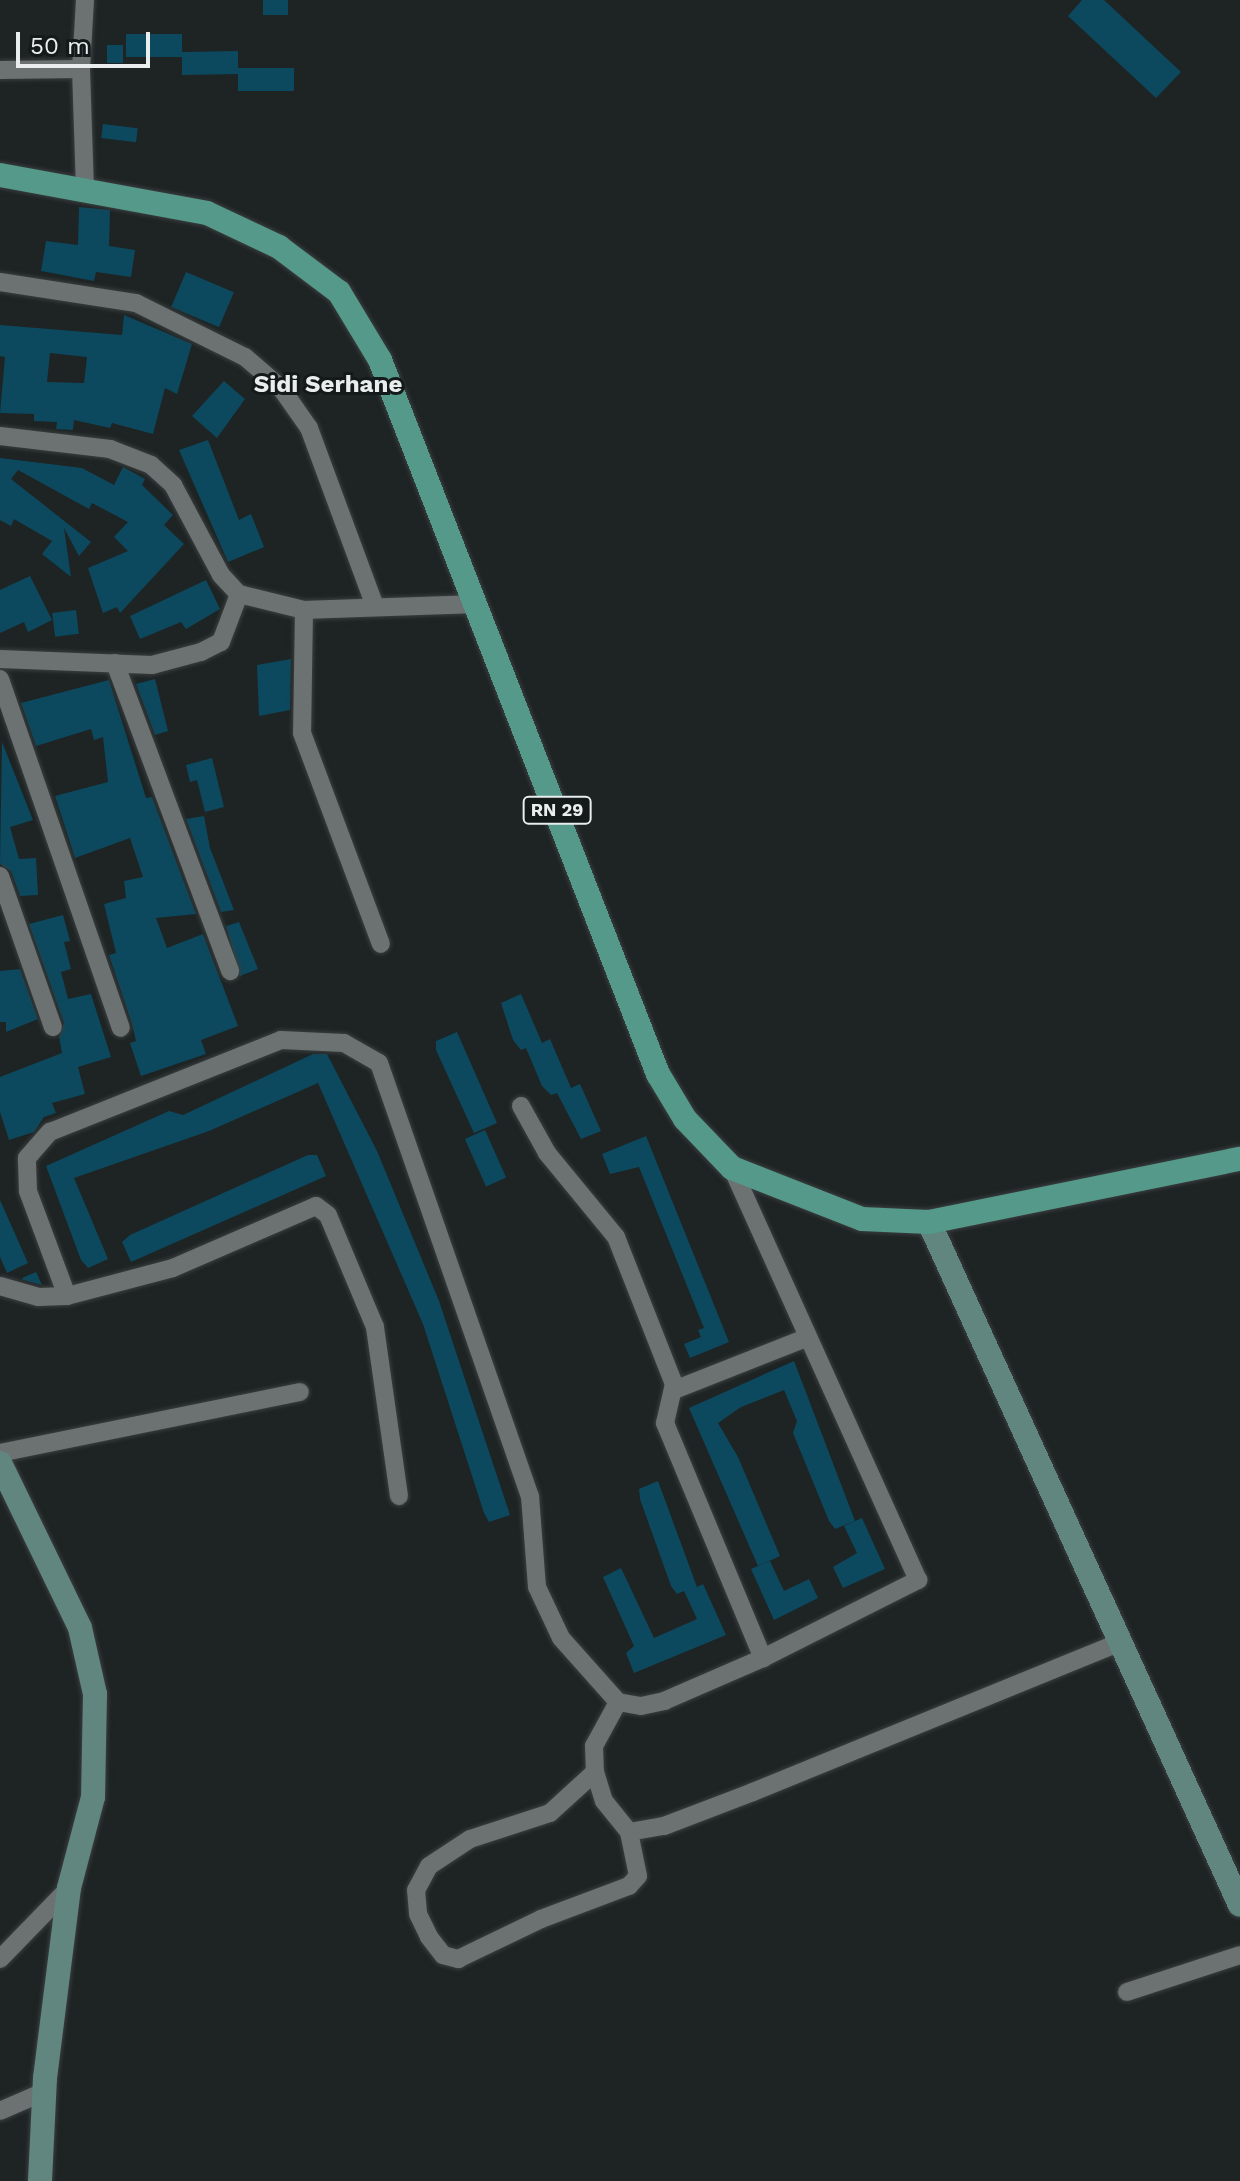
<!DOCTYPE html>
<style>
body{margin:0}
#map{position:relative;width:1240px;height:2181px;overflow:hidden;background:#1e2323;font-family:"Work Sans",sans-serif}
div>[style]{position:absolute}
.building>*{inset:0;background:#0d495e;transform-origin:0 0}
.roads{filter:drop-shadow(0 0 2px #3a3e3e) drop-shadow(0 0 2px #3a3e3e)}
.street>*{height:18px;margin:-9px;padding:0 9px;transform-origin:9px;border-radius:9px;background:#6c7272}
.secondary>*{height:24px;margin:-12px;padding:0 12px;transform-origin:12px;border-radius:12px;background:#61867f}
.primary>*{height:24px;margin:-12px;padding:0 12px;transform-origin:12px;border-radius:12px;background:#55998b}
span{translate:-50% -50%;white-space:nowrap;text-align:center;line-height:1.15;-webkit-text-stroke:6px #14191a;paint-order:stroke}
.shield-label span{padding:2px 6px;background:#14191a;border:2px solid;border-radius:6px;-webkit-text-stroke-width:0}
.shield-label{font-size:18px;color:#e9eded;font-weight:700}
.quarter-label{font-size:24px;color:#e9eded;font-weight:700}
.scale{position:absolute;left:16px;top:32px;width:134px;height:36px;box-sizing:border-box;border:4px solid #e9eded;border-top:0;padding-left:10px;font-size:24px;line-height:28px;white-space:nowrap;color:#e9eded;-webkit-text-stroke:6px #14191a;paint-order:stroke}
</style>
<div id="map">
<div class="building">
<div style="left:263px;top:0;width:25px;height:15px"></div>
<div style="clip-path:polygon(1082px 0,1104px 0,1181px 72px,1156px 98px,1068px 16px)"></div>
<div style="left:126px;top:34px;width:56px;height:23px"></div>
<div style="left:107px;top:45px;width:16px;height:18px"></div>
<div style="clip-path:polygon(238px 51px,238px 68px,294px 68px,294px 91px,238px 91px,238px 74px,182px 75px,182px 52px)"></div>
<div style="left:103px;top:124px;width:35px;height:14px;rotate:7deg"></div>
<div style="clip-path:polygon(79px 207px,110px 210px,109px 246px,135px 250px,131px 277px,96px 272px,94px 281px,41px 271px,46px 241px,78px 245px)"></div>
<div style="left:186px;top:272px;width:52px;height:38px;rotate:23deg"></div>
<div style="clip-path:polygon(evenodd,124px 315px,192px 344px,177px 394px,165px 388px,153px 434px,112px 423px,110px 428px,74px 420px,73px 430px,56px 429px,57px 422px,34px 421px,34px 414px,0 413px,5px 357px,0 356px,0 325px,122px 335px,124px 315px,50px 353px,87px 357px,84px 383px,47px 382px,50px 353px)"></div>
<div style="clip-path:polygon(224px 381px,245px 399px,217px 438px,192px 416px)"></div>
<div style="clip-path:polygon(208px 440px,239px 520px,251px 514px,264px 547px,228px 562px,179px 450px)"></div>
<div style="clip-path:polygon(0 458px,82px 468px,114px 485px,123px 467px,145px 479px,142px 485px,173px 515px,164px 525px,184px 544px,120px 613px,117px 607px,103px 613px,88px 568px,128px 551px,114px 537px,128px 522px,92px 503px,89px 509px,18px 470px,11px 479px,91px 542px,79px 556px,64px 528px,71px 577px,42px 554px,52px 541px,14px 519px,11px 526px,0 520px)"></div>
<div style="clip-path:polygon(30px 576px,52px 620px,28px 632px,24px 622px,0 633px,0 590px)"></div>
<div style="clip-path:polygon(206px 580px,220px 609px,186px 629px,181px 622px,140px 639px,130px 616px)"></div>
<div style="left:76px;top:610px;width:24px;height:24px;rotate:83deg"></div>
<div style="clip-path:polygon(291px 659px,290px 710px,259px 716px,257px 665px)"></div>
<div style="clip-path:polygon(155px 679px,168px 731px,155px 735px,136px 684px)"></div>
<div style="clip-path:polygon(109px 680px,146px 798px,152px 797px,196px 914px,156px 918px,167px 948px,203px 934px,238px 1026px,201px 1040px,206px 1054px,141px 1076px,130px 1043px,136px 1041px,132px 1024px,109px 955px,116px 953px,104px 904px,126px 898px,124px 881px,143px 877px,130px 838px,75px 858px,55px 796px,108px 782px,103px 737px,94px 740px,91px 729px,36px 746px,21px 703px)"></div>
<div style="clip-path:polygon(2px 742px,33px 820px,10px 827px,19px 859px,36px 858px,38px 895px,20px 896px,11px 871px,0 864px)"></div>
<div style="clip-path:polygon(212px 758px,224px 807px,205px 812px,197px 780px,190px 782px,186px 765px)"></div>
<div style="clip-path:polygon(204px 816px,210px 848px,234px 910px,221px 912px,186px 819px)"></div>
<div style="clip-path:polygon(63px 915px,70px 941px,64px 942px,71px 969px,61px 972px,68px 999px,91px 994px,111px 1057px,78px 1067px,85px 1094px,52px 1103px,56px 1113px,44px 1117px,34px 1132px,9px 1140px,0 1112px,0 1077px,62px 1053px,59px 1037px,64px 1023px,29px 924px)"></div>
<div style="clip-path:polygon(239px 922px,258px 969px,240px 976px,226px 926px)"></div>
<div style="clip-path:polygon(20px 969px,38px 1019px,6px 1032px,6px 1022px,0 1022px,0 971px)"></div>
<div style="clip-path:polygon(521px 994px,542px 1043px,550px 1039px,571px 1088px,580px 1084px,601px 1131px,581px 1139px,557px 1093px,551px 1095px,542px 1086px,526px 1048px,521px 1050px,513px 1040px,501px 1003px)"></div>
<div style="clip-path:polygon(457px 1032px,497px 1123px,474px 1133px,436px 1050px,436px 1041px)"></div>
<div style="clip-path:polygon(313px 1054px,327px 1054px,377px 1151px,439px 1301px,510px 1515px,489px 1522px,484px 1513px,423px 1324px,318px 1083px,209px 1131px,74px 1178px,108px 1259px,88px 1268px,81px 1260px,46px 1166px,169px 1111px,183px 1115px)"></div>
<div style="left:485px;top:1130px;width:52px;height:22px;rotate:66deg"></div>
<div style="clip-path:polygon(646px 1136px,729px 1342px,690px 1358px,684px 1344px,701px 1337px,698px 1330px,704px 1328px,639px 1167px,610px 1174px,602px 1154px)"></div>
<div style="clip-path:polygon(308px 1155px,317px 1155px,326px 1176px,131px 1262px,122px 1242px,130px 1235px)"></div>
<div style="clip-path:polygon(0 1200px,28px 1263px,7px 1273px,0 1257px)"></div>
<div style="clip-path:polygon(36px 1272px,42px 1285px,23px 1280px,22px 1278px)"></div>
<div style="clip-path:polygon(794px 1361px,855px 1521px,835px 1529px,829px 1521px,793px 1433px,797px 1421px,784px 1390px,741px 1407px,718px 1423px,738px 1457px,780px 1556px,758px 1566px,689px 1408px)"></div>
<div style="clip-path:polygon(658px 1481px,697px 1587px,703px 1584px,726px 1635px,634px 1673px,626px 1653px,634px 1646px,603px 1577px,621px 1568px,654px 1638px,697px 1619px,684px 1591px,677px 1594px,671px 1586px,640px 1499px,639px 1489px)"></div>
<div style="clip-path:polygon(862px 1518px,885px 1569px,843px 1588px,833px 1567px,857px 1553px,844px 1526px)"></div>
<div style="clip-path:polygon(770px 1561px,784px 1591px,809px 1579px,818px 1598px,774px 1620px,751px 1569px)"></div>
</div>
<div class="roads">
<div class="street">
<div style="left:81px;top:69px;width:69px;rotate:-86.7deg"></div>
<div style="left:0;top:70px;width:81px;rotate:-0.7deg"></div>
<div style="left:81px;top:69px;width:119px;rotate:88.1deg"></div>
<div style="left:0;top:282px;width:138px;rotate:8.8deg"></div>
<div style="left:136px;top:303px;width:122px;rotate:26.4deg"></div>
<div style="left:245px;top:357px;width:48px;rotate:40.7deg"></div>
<div style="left:281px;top:388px;width:49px;rotate:55deg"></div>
<div style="left:309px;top:428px;width:190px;rotate:69.7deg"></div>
<div style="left:0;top:436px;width:111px;rotate:6.7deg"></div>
<div style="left:110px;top:449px;width:44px;rotate:21.3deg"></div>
<div style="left:151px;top:465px;width:30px;rotate:42deg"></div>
<div style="left:173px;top:485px;width:102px;rotate:61.9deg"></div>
<div style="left:221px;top:575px;width:26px;rotate:47deg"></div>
<div style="left:239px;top:594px;width:67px;rotate:13.8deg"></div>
<div style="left:304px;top:610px;width:172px;rotate:-2deg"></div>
<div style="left:304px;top:610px;width:123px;rotate:90.9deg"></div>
<div style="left:302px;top:733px;width:225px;rotate:69.5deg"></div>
<div style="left:0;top:659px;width:152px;rotate:2.3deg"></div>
<div style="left:152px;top:665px;width:51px;rotate:-14.9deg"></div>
<div style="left:201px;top:652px;width:22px;rotate:-27deg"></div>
<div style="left:221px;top:642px;width:51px;rotate:-69.4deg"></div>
<div style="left:115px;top:663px;width:329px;rotate:69.5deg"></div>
<div style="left:0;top:679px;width:369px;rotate:70.9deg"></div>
<div style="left:0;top:876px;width:160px;rotate:70.7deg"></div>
<div style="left:521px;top:1106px;width:54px;rotate:61deg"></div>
<div style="left:547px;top:1153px;width:109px;rotate:50.6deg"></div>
<div style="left:616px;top:1237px;width:158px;rotate:68.5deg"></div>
<div style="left:674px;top:1384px;width:40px;rotate:103deg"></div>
<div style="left:665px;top:1423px;width:255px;rotate:67.4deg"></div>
<div style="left:0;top:1286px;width:40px;rotate:16deg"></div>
<div style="left:38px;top:1297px;width:29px;rotate:-2deg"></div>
<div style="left:674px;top:1390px;width:142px;rotate:-21.5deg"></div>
<div style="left:0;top:1453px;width:306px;rotate:-11.5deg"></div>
<div style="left:399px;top:1496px;width:171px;rotate:-98.1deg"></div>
<div style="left:375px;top:1327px;width:121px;rotate:-112.8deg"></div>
<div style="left:328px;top:1215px;width:15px;rotate:-143deg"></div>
<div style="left:316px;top:1206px;width:156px;rotate:156.6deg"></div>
<div style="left:173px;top:1268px;width:110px;rotate:165.2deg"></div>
<div style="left:67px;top:1296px;width:112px;rotate:-110.4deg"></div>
<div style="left:28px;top:1191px;width:33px;rotate:-92deg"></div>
<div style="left:27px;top:1158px;width:35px;rotate:-49deg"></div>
<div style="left:50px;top:1132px;width:249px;rotate:-21.7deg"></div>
<div style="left:281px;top:1040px;width:63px;rotate:2.7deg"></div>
<div style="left:344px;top:1043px;width:40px;rotate:29.7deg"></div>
<div style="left:379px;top:1063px;width:459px;rotate:70.8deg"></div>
<div style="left:530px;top:1496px;width:91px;rotate:85.6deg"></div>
<div style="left:537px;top:1587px;width:56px;rotate:64.8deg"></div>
<div style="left:561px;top:1638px;width:86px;rotate:48.3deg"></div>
<div style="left:618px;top:1702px;width:23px;rotate:10deg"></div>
<div style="left:641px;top:1706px;width:24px;rotate:-12deg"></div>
<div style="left:664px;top:1701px;width:108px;rotate:-23.5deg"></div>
<div style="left:763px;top:1658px;width:174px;rotate:-26.7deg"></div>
<div style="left:918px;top:1580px;width:452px;rotate:-114.3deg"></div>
<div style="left:618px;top:1702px;width:50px;rotate:118.6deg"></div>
<div style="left:594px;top:1746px;width:26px;rotate:88deg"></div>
<div style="left:595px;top:1772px;width:30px;rotate:73deg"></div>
<div style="left:604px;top:1801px;width:40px;rotate:51deg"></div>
<div style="left:629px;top:1832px;width:36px;rotate:-10deg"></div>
<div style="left:664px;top:1826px;width:95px;rotate:-20.9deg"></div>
<div style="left:753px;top:1792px;width:397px;rotate:-22.2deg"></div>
<div style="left:595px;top:1772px;width:61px;rotate:137.7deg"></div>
<div style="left:550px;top:1813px;width:84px;rotate:162deg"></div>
<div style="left:470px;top:1839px;width:49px;rotate:146.6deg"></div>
<div style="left:429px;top:1866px;width:27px;rotate:118deg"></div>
<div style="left:416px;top:1890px;width:24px;rotate:85deg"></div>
<div style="left:418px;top:1914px;width:25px;rotate:64deg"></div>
<div style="left:429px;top:1937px;width:23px;rotate:52deg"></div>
<div style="left:443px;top:1955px;width:16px;rotate:15deg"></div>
<div style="left:458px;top:1959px;width:92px;rotate:-25.7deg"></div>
<div style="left:541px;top:1919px;width:94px;rotate:-20.6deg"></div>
<div style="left:629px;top:1886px;width:13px;rotate:-48deg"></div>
<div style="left:638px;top:1876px;width:45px;rotate:-101.6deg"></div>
<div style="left:0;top:1959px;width:99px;rotate:-45.8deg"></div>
<div style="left:1127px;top:1992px;width:119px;rotate:-18.1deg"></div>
<div style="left:0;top:2111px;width:48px;rotate:-23.4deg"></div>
</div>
<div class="secondary">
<div style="left:929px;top:1222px;width:750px;rotate:65.52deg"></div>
<div style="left:0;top:1463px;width:183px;rotate:64.1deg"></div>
<div style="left:80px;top:1628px;width:68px;rotate:77.2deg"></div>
<div style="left:95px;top:1694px;width:103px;rotate:91.1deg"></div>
<div style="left:93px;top:1797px;width:94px;rotate:104.8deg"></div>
<div style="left:69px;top:1888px;width:192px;rotate:97.2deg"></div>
<div style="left:45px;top:2078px;width:103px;rotate:92.8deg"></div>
</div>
<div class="primary">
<div style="left:0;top:175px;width:210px;rotate:10.4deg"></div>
<div style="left:207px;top:213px;width:80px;rotate:25.3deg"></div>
<div style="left:279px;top:247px;width:75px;rotate:36.9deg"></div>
<div style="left:339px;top:292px;width:79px;rotate:58.9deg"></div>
<div style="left:380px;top:360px;width:766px;rotate:68.73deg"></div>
<div style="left:658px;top:1074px;width:52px;rotate:59deg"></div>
<div style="left:685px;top:1119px;width:68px;rotate:46.2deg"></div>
<div style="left:732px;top:1168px;width:140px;rotate:21.4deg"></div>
<div style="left:862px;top:1219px;width:67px;rotate:2.6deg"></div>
<div style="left:929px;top:1222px;width:317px;rotate:-11.5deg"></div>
</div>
</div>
<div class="shield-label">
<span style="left:557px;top:810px">RN 29</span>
</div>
<div class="quarter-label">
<span style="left:328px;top:385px">Sidi Serhane</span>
</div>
<div class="scale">50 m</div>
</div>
